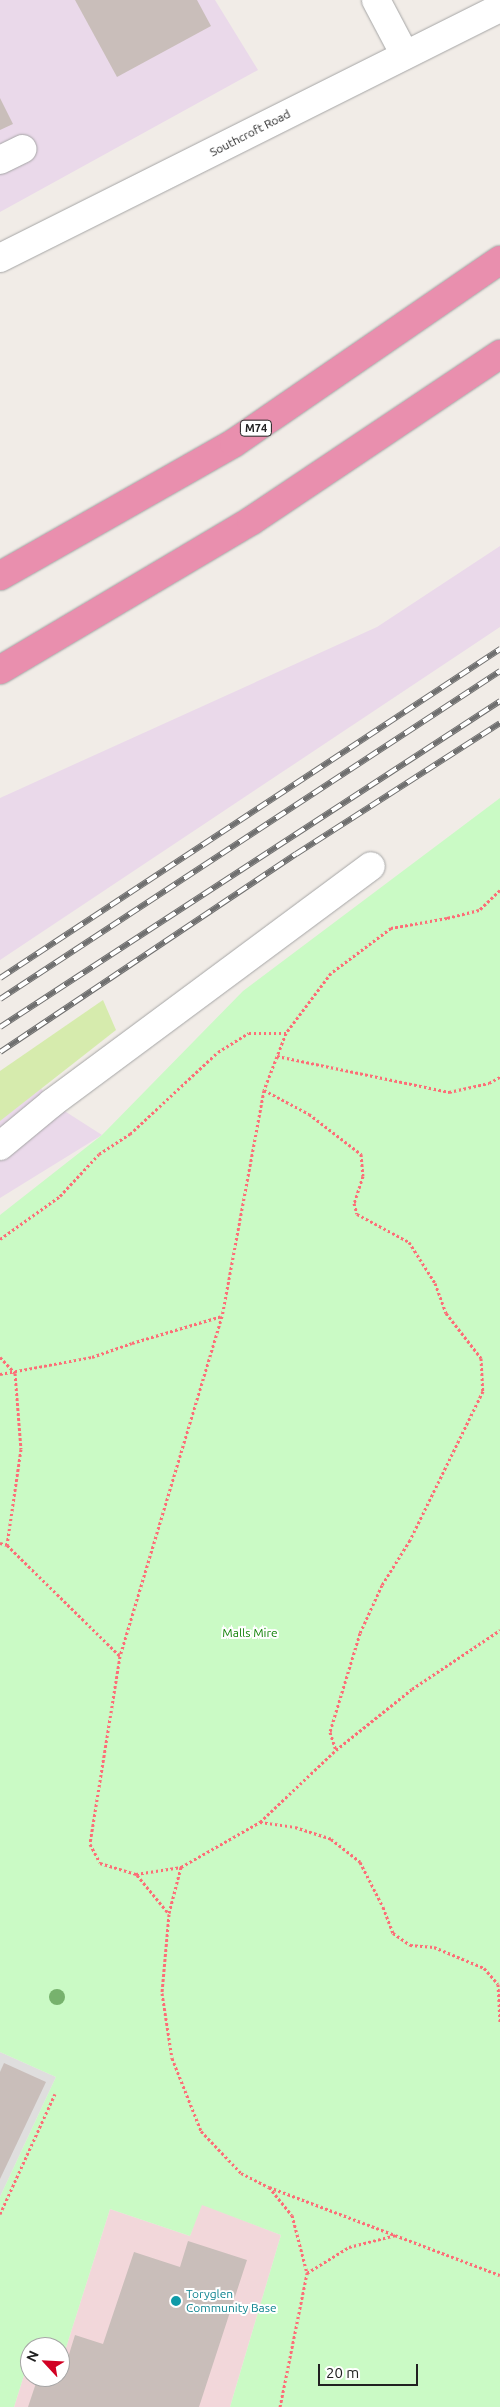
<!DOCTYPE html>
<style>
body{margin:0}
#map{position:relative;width:500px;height:2407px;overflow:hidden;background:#f1ece7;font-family:Ubuntu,sans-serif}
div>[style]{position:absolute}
.residential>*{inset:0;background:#dfdede}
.commercial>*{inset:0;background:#f2d7da}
.industrial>*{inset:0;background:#ead9ea}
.grass>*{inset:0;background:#d6ebad}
.park>*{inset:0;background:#cafac5}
.building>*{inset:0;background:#c9beba}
.path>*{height:3px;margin-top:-1.5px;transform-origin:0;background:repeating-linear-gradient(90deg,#fc6e77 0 2.5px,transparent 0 5px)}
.roads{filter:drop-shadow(0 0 1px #a5a5a5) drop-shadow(0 0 1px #a5a5a5)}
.minor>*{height:28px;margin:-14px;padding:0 14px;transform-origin:14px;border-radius:14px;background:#fff}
.highway>*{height:28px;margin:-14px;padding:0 14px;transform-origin:14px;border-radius:14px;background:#e98fae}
.rail>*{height:5.5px;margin-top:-2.75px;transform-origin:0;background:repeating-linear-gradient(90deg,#fff 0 11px,#6f6f6f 0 22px);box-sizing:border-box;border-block:1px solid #6f6f6f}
.trees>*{width:16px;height:16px;margin:-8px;border-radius:50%;background:#77b26d}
.dots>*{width:14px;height:14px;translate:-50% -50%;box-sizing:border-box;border:2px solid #fff;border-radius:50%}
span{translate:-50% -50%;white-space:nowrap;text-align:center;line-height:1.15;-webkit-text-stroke:4px #fff;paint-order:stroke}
.shield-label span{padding:1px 4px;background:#fff;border:1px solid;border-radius:4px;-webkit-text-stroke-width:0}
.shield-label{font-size:11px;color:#212121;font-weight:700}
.street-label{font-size:12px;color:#212121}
.park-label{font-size:12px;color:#14830a}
.culture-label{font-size:12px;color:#0d838f}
.left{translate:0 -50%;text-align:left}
.north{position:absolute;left:20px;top:2337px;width:50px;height:50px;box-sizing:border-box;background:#fff;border:1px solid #a6a6a6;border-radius:50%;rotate:295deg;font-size:14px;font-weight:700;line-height:20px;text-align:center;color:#212121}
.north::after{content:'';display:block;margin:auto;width:18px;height:22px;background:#d10023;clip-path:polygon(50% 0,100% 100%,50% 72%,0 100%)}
.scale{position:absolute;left:318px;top:2364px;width:100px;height:22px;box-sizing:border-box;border:2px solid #212121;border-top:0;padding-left:6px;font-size:15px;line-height:18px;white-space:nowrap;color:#212121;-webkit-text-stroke:4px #fff;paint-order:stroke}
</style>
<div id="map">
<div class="residential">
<div style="clip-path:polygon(0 2052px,56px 2077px,0 2197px)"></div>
</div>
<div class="commercial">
<div style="clip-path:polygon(201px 2204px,281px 2235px,230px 2407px,14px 2407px,30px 2356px,30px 2377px,60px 2377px,60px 2353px,64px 2354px,110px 2209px,190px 2236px)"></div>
</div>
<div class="industrial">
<div style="clip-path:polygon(0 0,215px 0,258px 70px,0 212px)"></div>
<div style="clip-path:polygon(500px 546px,500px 627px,0 960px,0 798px,377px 627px)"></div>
<div style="clip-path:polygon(25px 1067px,52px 1103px,102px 1135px,0 1198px,0 1085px)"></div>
</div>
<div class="grass">
<div style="clip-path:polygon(103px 1000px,116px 1030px,0 1121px,0 1071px)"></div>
</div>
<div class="park">
<div style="clip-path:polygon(500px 798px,500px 2407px,230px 2407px,281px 2235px,202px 2205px,190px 2236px,110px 2209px,64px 2354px,60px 2353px,60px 2347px,34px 2345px,30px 2347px,30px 2356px,14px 2407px,0 2407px,0 2197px,56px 2077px,0 2052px,0 1215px,102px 1135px,243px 991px)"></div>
</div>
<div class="building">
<div style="clip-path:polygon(75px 0,197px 0,211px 26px,117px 77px)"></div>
<div style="clip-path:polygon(0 98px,13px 124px,0 130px)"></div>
<div style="clip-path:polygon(4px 2063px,46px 2082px,0 2179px,0 2072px)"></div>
<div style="clip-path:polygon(188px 2241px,247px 2260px,199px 2407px,28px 2407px,38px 2377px,60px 2377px,60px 2362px,66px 2364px,75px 2335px,103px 2344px,134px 2252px,180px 2267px)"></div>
</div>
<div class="path">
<div style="left:500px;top:890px;width:29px;rotate:136deg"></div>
<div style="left:479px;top:910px;width:33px;rotate:166deg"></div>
<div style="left:447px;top:918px;width:57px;rotate:169.9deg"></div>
<div style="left:391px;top:928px;width:75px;rotate:143.1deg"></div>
<div style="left:331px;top:973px;width:75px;rotate:126.9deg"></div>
<div style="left:286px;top:1033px;width:61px;rotate:111.1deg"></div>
<div style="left:264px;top:1090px;width:230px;rotate:100.5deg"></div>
<div style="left:222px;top:1316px;width:355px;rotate:106.7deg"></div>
<div style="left:120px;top:1656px;width:190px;rotate:99.1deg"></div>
<div style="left:90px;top:1844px;width:21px;rotate:62deg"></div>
<div style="left:100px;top:1863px;width:38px;rotate:17deg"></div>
<div style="left:136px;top:1874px;width:46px;rotate:-8.8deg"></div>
<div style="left:181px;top:1867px;width:91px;rotate:-29.7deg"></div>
<div style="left:260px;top:1822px;width:105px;rotate:-43.5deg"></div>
<div style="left:336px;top:1750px;width:97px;rotate:-38.8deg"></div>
<div style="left:412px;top:1689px;width:106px;rotate:-33.8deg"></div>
<div style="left:277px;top:1056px;width:176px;rotate:11.8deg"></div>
<div style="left:449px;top:1092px;width:41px;rotate:-12.7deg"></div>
<div style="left:489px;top:1083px;width:13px;rotate:-29deg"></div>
<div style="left:264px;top:1090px;width:51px;rotate:28.1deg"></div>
<div style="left:309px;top:1114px;width:66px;rotate:37.6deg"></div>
<div style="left:361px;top:1154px;width:22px;rotate:85deg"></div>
<div style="left:363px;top:1176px;width:28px;rotate:108deg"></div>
<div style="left:354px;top:1203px;width:11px;rotate:75deg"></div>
<div style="left:357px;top:1214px;width:59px;rotate:28.3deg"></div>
<div style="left:409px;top:1242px;width:49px;rotate:57.6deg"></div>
<div style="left:435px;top:1283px;width:32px;rotate:70deg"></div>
<div style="left:446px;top:1313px;width:57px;rotate:52.1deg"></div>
<div style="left:481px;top:1358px;width:33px;rotate:87deg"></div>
<div style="left:483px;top:1391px;width:166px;rotate:116.1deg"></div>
<div style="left:410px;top:1540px;width:53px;rotate:121.9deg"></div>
<div style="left:382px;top:1585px;width:53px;rotate:114.6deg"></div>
<div style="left:360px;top:1633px;width:103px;rotate:106.9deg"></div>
<div style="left:330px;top:1732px;width:19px;rotate:72deg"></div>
<div style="left:0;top:1239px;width:74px;rotate:-35.6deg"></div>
<div style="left:60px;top:1196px;width:57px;rotate:-47.1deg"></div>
<div style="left:99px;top:1154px;width:37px;rotate:-33deg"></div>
<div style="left:130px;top:1134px;width:120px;rotate:-43deg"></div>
<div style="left:218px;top:1052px;width:36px;rotate:-32deg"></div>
<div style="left:249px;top:1033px;width:37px"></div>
<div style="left:0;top:1357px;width:22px;rotate:47deg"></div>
<div style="left:15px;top:1373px;width:76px;rotate:85.5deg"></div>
<div style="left:21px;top:1449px;width:97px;rotate:98.3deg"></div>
<div style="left:0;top:1374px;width:94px;rotate:-10.5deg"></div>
<div style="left:92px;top:1357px;width:42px;rotate:-19.3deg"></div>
<div style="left:132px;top:1343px;width:94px;rotate:-16.7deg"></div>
<div style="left:0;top:1543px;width:7px;rotate:16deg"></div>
<div style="left:7px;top:1545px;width:158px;rotate:44.5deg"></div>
<div style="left:260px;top:1822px;width:35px;rotate:8deg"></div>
<div style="left:295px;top:1827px;width:38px;rotate:18deg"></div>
<div style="left:331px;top:1839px;width:37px;rotate:38deg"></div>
<div style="left:360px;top:1862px;width:51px;rotate:62.9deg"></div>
<div style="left:383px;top:1907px;width:28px;rotate:69deg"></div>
<div style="left:393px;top:1933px;width:21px;rotate:35deg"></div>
<div style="left:410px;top:1945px;width:24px;rotate:5deg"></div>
<div style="left:434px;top:1947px;width:54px;rotate:22.8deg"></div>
<div style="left:484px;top:1968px;width:21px;rotate:49deg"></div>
<div style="left:498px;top:1984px;width:39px;rotate:87deg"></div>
<div style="left:137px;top:1875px;width:50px;rotate:50.6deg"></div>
<div style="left:169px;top:1914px;width:79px;rotate:95.1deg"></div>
<div style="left:162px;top:1993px;width:66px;rotate:81.3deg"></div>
<div style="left:172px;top:2058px;width:79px;rotate:68.3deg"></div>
<div style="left:201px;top:2131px;width:58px;rotate:46.4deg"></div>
<div style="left:241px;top:2173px;width:31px;rotate:27deg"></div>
<div style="left:269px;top:2187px;width:36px;rotate:51deg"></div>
<div style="left:292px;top:2215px;width:60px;rotate:75.5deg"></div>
<div style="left:169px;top:1913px;width:48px;rotate:-75.4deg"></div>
<div style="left:269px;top:2187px;width:247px;rotate:20.9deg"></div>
<div style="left:0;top:2214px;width:132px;rotate:-65.4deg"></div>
<div style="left:280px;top:2407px;width:137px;rotate:-78.6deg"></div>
<div style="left:307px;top:2273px;width:49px;rotate:-31.8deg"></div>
<div style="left:349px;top:2247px;width:49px;rotate:-14.3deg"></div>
</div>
<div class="roads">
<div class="minor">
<div style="left:376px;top:0;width:62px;rotate:62.2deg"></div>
<div style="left:0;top:160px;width:25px;rotate:-26deg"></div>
<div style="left:0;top:258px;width:559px;rotate:-26.57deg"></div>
<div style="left:0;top:1146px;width:67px;rotate:-39.6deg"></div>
<div style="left:52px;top:1103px;width:397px;rotate:-36.6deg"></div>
</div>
<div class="highway">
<div style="left:0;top:576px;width:269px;rotate:-29.6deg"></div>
<div style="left:234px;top:443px;width:323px;rotate:-34.5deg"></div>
<div style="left:0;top:670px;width:292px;rotate:-30.7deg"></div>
<div style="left:251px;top:521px;width:300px;rotate:-33.8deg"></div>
</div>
</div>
<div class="rail">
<div style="left:0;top:978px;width:599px;rotate:-33.34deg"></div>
<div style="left:0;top:999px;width:598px;rotate:-33.26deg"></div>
<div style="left:0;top:1027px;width:597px;rotate:-33.1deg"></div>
<div style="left:0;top:1052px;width:356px;rotate:-33.8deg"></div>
<div style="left:296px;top:854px;width:242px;rotate:-32.7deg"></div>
</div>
<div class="trees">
<div style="left:57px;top:1997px"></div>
</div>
<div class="dots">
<div style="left:176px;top:2301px;background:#0f9aa8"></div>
</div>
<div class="shield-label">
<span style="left:256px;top:428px">M74</span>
</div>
<div class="street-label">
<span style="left:250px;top:133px;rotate:-27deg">Southcroft Road</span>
</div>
<div class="park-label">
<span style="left:250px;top:1633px">Malls Mire</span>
</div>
<div class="culture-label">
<span class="left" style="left:186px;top:2301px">Toryglen<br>Community Base</span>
</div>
<div class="north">N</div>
<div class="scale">20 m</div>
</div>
